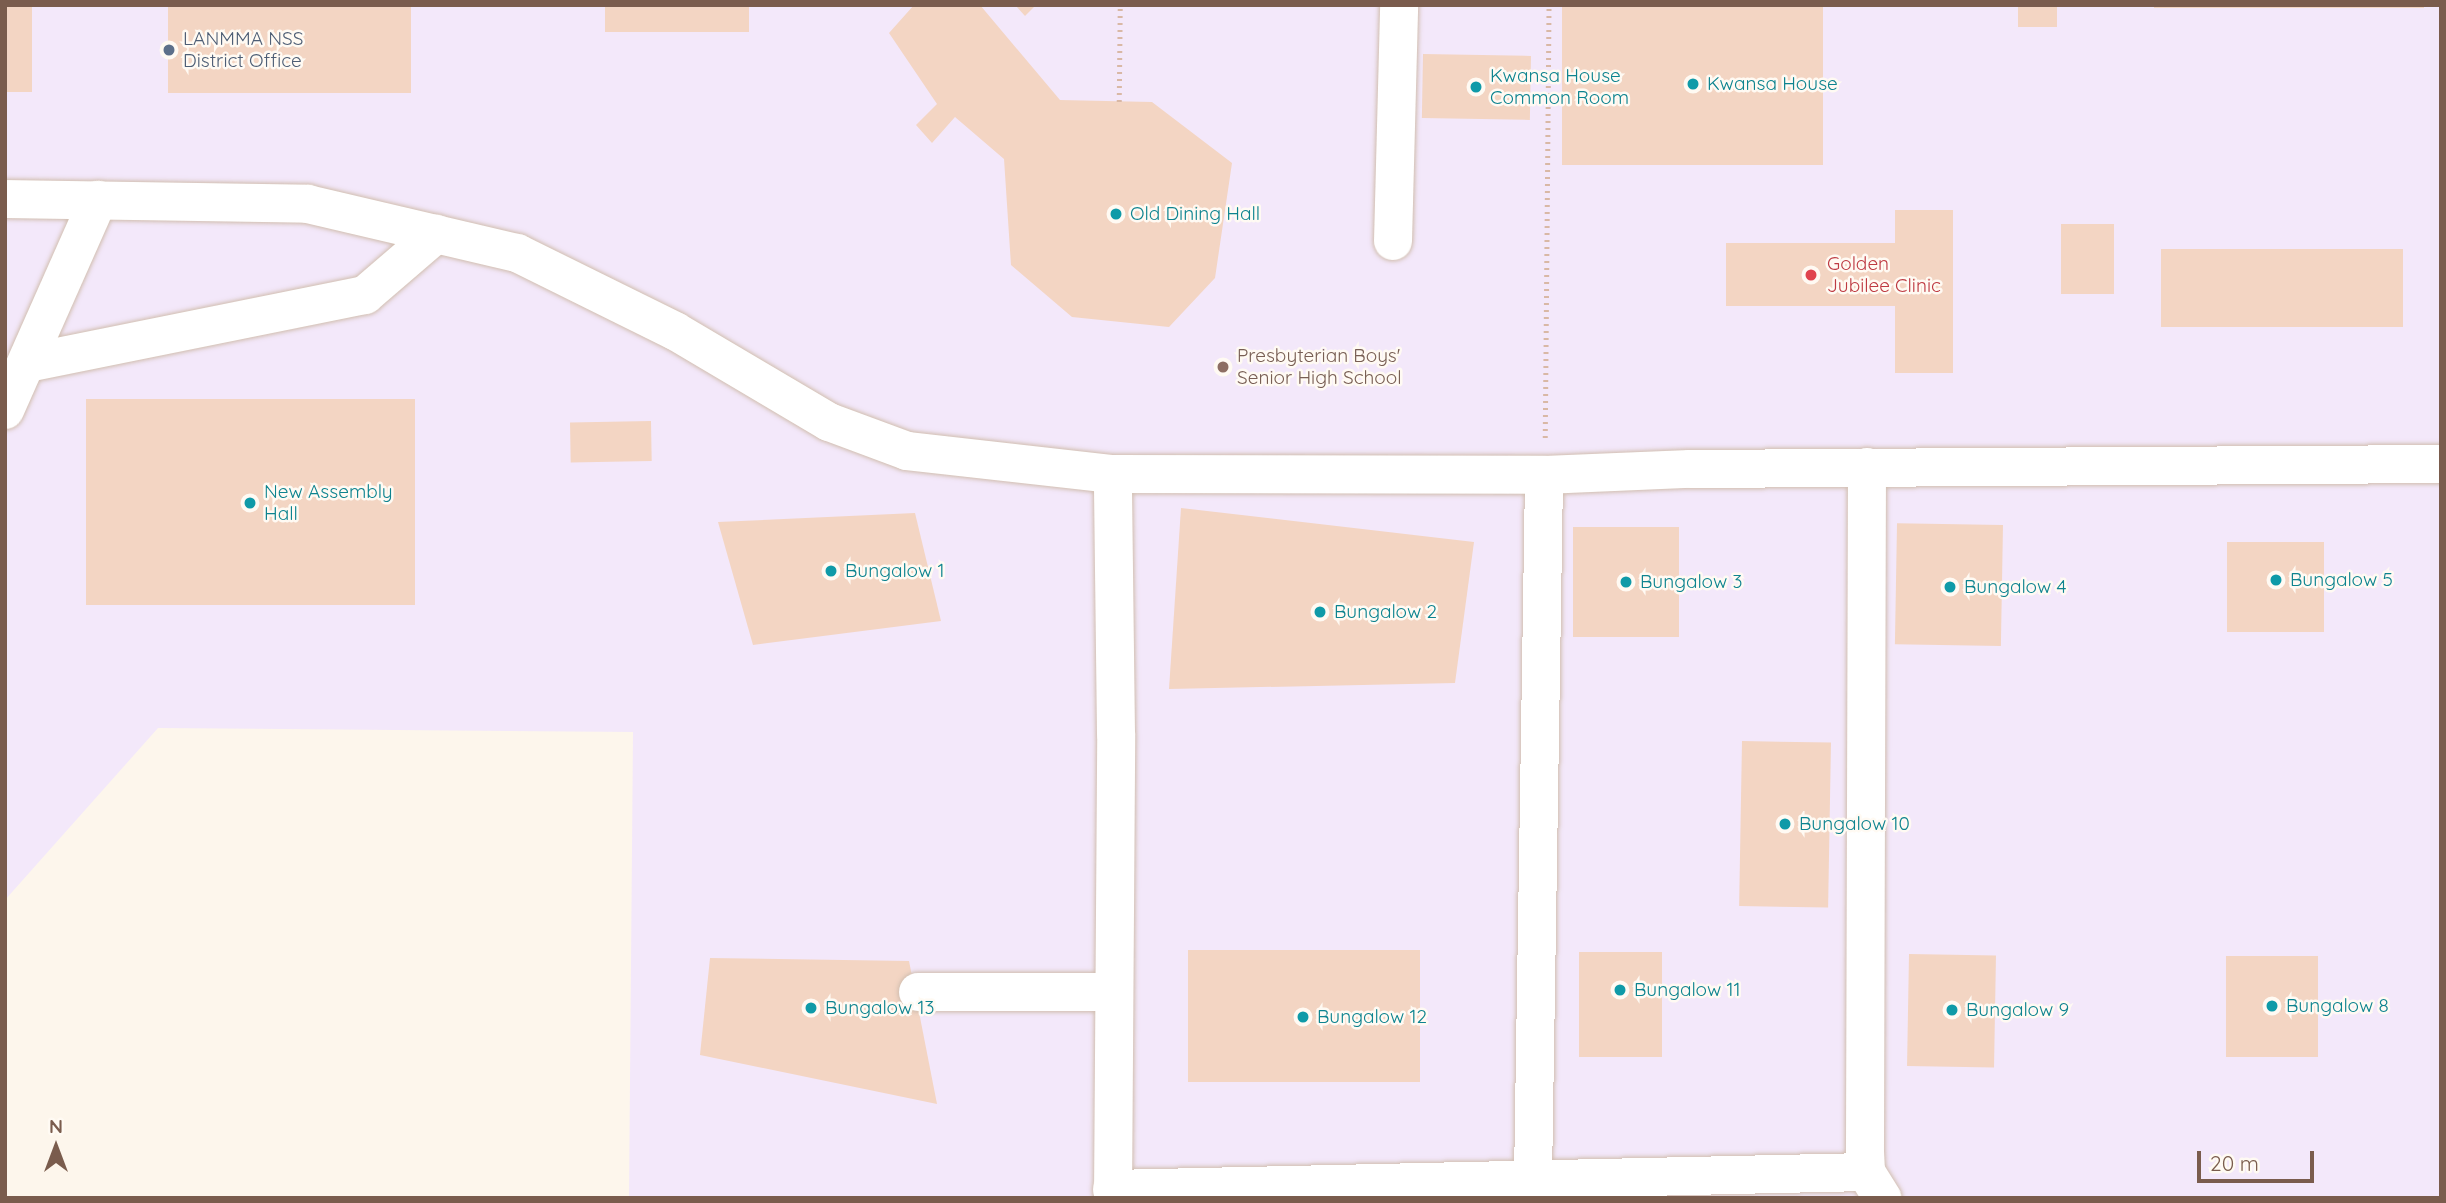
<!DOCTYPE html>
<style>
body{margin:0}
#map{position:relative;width:2446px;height:1203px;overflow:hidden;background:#fdf6ec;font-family:Quicksand,sans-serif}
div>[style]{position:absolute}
.education>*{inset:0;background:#f3e8fa}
.building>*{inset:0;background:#f3d5c3;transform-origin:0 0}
.path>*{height:4.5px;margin-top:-2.25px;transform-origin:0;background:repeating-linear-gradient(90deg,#d9b8a5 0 2px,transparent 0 7px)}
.roads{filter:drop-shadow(0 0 2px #d1beb0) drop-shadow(0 0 2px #d1beb0)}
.minor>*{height:38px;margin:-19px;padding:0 19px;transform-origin:19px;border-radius:19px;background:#fff}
.dots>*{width:19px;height:19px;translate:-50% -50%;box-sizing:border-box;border:4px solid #fffaf3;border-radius:50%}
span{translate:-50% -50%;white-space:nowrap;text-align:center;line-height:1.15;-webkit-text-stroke:5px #fffaf3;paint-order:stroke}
.service-label{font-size:19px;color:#4e5e75}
.left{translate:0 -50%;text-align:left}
.culture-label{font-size:19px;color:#0d838f}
.health-label{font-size:19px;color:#be3a42}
.education-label{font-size:19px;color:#785e54}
.frame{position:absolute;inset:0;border:7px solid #7a5c4d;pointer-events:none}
.north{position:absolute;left:21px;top:1112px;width:70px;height:70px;-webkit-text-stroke:5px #fffaf3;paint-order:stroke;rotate:0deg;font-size:19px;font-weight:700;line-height:28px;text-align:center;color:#7a5c4d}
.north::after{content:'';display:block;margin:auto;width:24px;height:32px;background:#7a5c4d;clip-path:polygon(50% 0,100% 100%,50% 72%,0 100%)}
.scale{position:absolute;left:2197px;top:1151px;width:117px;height:32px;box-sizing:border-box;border:4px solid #7a5c4d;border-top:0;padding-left:9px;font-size:21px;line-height:24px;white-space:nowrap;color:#7a5c4d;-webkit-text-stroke:5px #fffaf3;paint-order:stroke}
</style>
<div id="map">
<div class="education">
<div style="clip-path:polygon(5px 5px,2441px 5px,2441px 1198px,629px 1198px,633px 732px,158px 728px,5px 900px)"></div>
</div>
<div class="building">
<div style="left:5px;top:5px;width:27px;height:87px"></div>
<div style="left:605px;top:5px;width:144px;height:27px"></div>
<div style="clip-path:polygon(914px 5px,980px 5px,1060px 100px,1152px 102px,1232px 163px,1215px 278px,1169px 327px,1072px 317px,1011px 265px,1004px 159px,955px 117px,932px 143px,916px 125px,937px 104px,889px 33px)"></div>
<div style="clip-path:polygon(1015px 5px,1036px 5px,1025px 16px)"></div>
<div style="left:1562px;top:5px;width:261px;height:160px"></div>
<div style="left:2018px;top:5px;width:39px;height:22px"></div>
<div style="left:2154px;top:5px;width:270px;height:3px"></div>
<div style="left:168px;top:6px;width:243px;height:87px"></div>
<div style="left:1423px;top:54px;width:108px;height:64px;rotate:1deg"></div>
<div style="clip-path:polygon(1895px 210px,1953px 210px,1953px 373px,1895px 373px,1895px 306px,1726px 306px,1726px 243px,1895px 243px)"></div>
<div style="left:2061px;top:224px;width:53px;height:70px"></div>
<div style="left:2161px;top:249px;width:242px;height:78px"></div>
<div style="left:86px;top:399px;width:329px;height:206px"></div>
<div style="left:651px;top:421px;width:40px;height:81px;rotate:89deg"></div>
<div style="clip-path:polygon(1181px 508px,1474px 542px,1455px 683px,1169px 689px)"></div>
<div style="clip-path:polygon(915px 513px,941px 621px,753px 645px,718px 522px)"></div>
<div style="left:2003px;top:525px;width:121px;height:106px;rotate:91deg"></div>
<div style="left:1573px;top:527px;width:106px;height:110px"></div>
<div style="left:2227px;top:542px;width:97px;height:90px"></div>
<div style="left:1742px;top:741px;width:89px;height:165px;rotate:1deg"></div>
<div style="left:1188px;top:950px;width:232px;height:132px"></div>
<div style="left:1579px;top:952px;width:83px;height:105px"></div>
<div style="left:1909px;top:954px;width:87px;height:112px;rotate:1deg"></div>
<div style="left:2226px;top:956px;width:92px;height:101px"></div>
<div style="clip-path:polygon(710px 958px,909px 961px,937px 1104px,700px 1055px)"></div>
</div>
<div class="path">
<div style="left:1119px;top:102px;width:97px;rotate:-89.4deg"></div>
<div style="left:1545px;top:438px;width:433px;rotate:-89.5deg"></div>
</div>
<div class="roads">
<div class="minor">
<div style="left:5px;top:199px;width:303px;rotate:0.9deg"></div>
<div style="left:308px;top:204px;width:215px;rotate:13.2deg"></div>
<div style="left:517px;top:253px;width:176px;rotate:26.3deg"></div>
<div style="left:675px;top:331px;width:179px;rotate:30.6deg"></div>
<div style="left:829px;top:422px;width:83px;rotate:20.4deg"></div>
<div style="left:907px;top:451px;width:207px;rotate:6.4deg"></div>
<div style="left:1113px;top:474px;width:431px;rotate:0.1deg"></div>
<div style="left:1544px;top:475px;width:146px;rotate:-2.4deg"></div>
<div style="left:1690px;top:469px;width:751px;rotate:-0.38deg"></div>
<div style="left:1393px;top:241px;width:236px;rotate:-88.5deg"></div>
<div style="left:27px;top:363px;width:345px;rotate:-11.4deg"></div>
<div style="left:365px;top:295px;width:94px;rotate:-40.7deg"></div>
<div style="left:5px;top:410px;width:230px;rotate:-66.1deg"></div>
<div style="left:1867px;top:467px;width:685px;rotate:90.17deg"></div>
<div style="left:1865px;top:1152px;width:20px;rotate:87deg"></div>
<div style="left:1866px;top:1172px;width:31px;rotate:58deg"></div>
<div style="left:918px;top:992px;width:196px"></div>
<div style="left:1533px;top:1179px;width:704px;rotate:-89.1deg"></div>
<div style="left:1112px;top:1189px;width:754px;rotate:-1.29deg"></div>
<div style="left:1113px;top:1198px;width:464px;rotate:-89.6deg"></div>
<div style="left:1116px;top:734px;width:260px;rotate:-90.7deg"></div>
</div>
</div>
<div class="dots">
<div style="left:169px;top:50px;background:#5c6f8a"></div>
<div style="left:1693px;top:84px;background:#0f9aa8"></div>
<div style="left:1476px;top:87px;background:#0f9aa8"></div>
<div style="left:1116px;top:214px;background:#0f9aa8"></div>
<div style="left:1811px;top:275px;background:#e0444e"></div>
<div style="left:1223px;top:367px;background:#8d6e63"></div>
<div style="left:250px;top:503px;background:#0f9aa8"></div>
<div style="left:831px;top:571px;background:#0f9aa8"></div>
<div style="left:2276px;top:580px;background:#0f9aa8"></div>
<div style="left:1626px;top:582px;background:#0f9aa8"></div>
<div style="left:1950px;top:587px;background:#0f9aa8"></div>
<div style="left:1320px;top:612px;background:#0f9aa8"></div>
<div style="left:1785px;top:824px;background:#0f9aa8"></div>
<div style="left:1620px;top:990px;background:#0f9aa8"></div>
<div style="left:2272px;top:1006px;background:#0f9aa8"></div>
<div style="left:811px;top:1008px;background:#0f9aa8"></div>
<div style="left:1952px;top:1010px;background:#0f9aa8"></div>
<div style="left:1303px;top:1017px;background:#0f9aa8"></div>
</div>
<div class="service-label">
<span class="left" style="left:183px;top:50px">LANMMA NSS<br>District Office</span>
</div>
<div class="culture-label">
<span class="left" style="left:1490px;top:87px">Kwansa House<br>Common Room</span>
<span class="left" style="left:1707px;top:84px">Kwansa House</span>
<span class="left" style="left:1130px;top:214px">Old Dining Hall</span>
<span class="left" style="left:264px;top:503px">New Assembly<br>Hall</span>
<span class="left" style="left:845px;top:571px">Bungalow 1</span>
<span class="left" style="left:2290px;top:580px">Bungalow 5</span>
<span class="left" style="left:1640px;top:582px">Bungalow 3</span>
<span class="left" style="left:1964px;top:587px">Bungalow 4</span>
<span class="left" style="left:1334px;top:612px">Bungalow 2</span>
<span class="left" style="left:1799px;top:824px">Bungalow 10</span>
<span class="left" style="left:1634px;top:990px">Bungalow 11</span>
<span class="left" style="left:2286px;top:1006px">Bungalow 8</span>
<span class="left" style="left:825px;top:1008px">Bungalow 13</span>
<span class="left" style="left:1966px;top:1010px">Bungalow 9</span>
<span class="left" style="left:1317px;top:1017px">Bungalow 12</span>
</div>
<div class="health-label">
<span class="left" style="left:1827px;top:275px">Golden<br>Jubilee Clinic</span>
</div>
<div class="education-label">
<span class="left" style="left:1237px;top:367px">Presbyterian Boys'<br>Senior High School</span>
</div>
<div class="frame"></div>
<div class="north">N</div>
<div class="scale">20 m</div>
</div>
